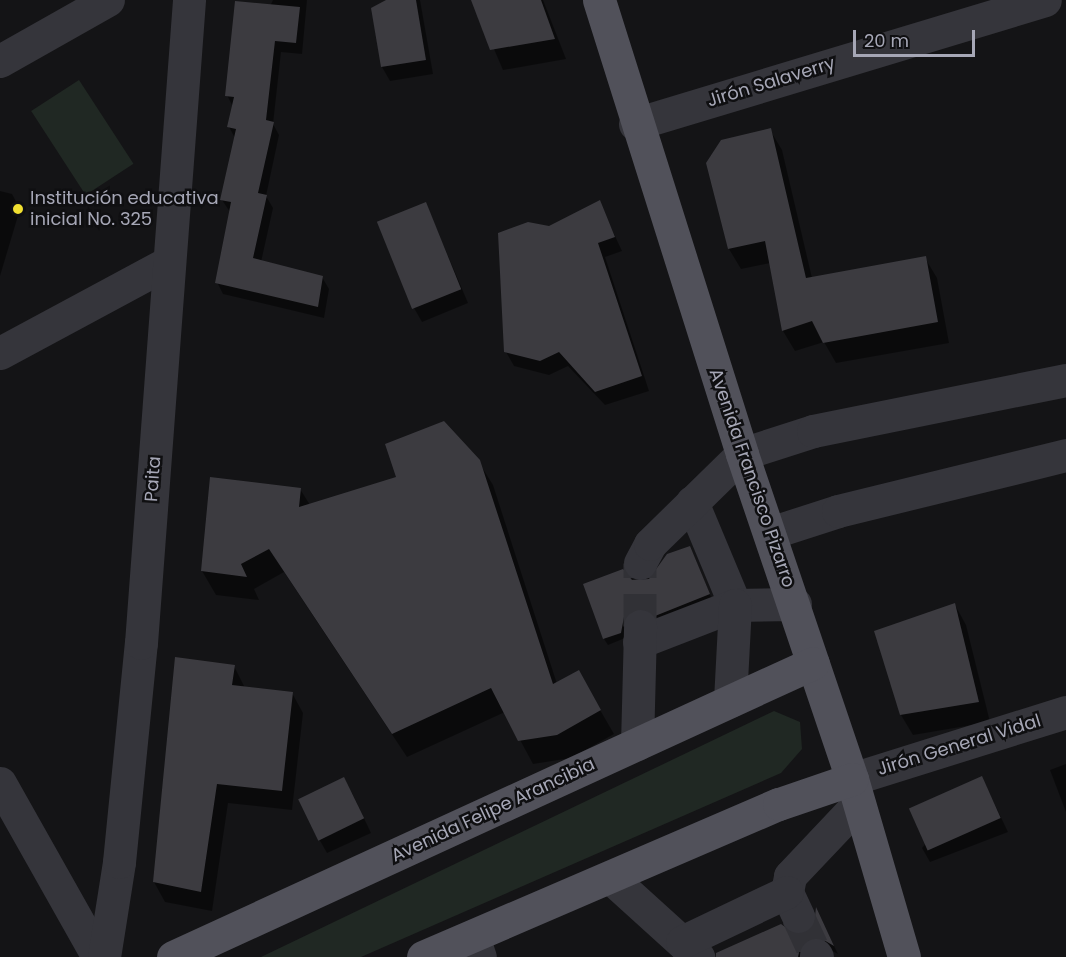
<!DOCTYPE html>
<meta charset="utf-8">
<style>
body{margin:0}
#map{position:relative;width:1066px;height:957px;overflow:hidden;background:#141416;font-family:Poppins,sans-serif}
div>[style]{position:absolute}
.green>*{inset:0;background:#202823;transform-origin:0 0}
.shadow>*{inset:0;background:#0007}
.building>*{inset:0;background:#3c3b40;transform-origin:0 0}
.minor-tunnel>*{height:33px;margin-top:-16.5px;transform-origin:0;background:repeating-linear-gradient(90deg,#313136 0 33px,transparent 0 49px)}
.minor>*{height:33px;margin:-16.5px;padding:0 16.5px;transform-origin:16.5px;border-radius:16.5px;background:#35353b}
.major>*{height:33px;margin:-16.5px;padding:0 16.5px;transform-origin:16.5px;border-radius:16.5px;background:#51515a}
.dots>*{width:16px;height:16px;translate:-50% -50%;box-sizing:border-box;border:3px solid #0f0f11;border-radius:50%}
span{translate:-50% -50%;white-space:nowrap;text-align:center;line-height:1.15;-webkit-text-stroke:5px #0f0f11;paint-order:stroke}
.street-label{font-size:18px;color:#a6a7b6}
.poi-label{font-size:18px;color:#a6a7b6}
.left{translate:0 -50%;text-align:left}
.scale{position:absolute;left:853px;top:30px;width:122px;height:27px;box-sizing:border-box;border:3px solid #a6a7b6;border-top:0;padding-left:8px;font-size:18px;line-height:21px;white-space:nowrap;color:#a6a7b6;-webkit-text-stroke:4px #0f0f11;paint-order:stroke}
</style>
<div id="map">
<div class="green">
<div style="left:79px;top:80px;width:100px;height:57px;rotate:57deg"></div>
<div style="clip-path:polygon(774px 711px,800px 722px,802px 749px,781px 773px,361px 957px,261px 957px)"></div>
</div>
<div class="shadow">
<div style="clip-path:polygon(273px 0,307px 0,302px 54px,281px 52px,273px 124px,279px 135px,266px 196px,273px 208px,261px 262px,322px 277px,329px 289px,324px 318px,223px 294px,217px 282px,230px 212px,222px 200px,235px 138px,229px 127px,233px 107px,227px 95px)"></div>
<div style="clip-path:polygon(389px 0,420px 0,433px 74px,390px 81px,382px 67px,372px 8px)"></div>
<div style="clip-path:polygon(473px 0,543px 0,566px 59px,503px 70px)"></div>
<div style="clip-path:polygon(770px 130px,782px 150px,812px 278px,925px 258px,937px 278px,949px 343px,836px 363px,824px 342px,795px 351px,783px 331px,770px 263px,741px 269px,729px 249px)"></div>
<div style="clip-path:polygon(0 191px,12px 194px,20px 209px,0 276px)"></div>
<div style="clip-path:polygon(599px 202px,622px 251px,605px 257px,649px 391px,605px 405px,568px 366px,549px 375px,514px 366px,506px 352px,550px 228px)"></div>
<div style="clip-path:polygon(426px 204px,468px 303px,422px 322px,414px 308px)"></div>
<div style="clip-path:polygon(478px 461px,493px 485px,557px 684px,578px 672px,614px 734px,571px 758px,533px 764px,505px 712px,407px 757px,284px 572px,254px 589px,259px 600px,216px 595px,202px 571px,300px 489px,310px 505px)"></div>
<div style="clip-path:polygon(693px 554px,713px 602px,608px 645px,604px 639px,631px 581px,650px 581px)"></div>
<div style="clip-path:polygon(955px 605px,966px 625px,990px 722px,913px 735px,901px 715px)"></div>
<div style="clip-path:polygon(234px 666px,245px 688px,292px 693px,303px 713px,292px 810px,228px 803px,212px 911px,165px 902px,154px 882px)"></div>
<div style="clip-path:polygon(1066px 764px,1066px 812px,1050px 770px)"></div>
<div style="clip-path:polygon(982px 778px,1008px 832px,930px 862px,922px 848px)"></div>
<div style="clip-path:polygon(352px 793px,371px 833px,327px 853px,319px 839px)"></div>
<div style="clip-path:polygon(821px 920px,838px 954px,825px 947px,805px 957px,717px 957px,807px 934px)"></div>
</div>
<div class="building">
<div style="clip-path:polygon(386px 0,416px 0,426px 60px,381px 67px,371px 8px)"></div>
<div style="clip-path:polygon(471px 0,541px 0,555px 39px,490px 50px)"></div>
<div style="clip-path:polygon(235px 1px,300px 7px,296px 43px,275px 41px,266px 120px,274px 122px,258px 193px,267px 195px,253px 258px,323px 276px,318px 307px,215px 283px,231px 202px,220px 200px,236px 129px,227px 127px,234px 97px,225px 96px)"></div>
<div style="clip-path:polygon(771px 128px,806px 278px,926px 256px,938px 322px,823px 343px,812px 321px,782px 331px,765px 241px,728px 249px,706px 163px,721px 140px)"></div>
<div style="clip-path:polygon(600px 200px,615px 237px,598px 243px,642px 376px,595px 392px,559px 352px,540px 361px,504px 352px,498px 233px,528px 222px,549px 226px)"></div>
<div style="left:426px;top:202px;width:94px;height:53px;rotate:68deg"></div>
<div style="clip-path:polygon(444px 421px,480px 460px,553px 684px,579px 670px,601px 710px,557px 735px,518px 741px,491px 688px,392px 734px,269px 549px,241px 564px,247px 577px,201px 571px,210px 477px,301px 488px,299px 507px,396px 477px,385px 444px)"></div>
<div style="clip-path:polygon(690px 546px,710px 594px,655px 616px,641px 607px,632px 609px,624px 617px,621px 633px,603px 639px,583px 584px,623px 569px,632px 580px,649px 579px,667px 554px)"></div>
<div style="clip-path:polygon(955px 603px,979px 702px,900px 715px,874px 631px)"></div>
<div style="clip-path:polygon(175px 657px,235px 665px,232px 685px,293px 692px,282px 791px,217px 784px,201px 892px,153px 882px)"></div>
<div style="left:982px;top:776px;width:46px;height:80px;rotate:66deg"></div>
<div style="left:344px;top:777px;width:46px;height:51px;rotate:64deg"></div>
<div style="clip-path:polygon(816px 907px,834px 946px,817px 936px,801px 944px,798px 957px,716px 957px,716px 953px,781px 924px,796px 935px,806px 933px,814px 926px)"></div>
</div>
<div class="minor-tunnel">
<div style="left:640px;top:626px;width:63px;rotate:-90deg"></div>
<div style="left:798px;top:916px;width:43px;rotate:65.2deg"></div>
</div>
<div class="minor">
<div style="left:0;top:61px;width:124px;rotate:-29.5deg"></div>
<div style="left:635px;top:124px;width:428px;rotate:-16.8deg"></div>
<div style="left:0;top:353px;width:192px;rotate:-28.3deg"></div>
<div style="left:692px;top:502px;width:112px;rotate:67.3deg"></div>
<div style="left:735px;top:605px;width:60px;rotate:-1deg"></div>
<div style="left:770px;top:533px;width:71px;rotate:-17.9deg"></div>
<div style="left:838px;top:511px;width:235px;rotate:-13.8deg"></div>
<div style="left:640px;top:563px;width:21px;rotate:-62deg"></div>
<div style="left:650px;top:544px;width:129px;rotate:-44.4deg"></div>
<div style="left:742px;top:454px;width:75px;rotate:-17.9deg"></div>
<div style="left:813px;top:431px;width:258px;rotate:-11.4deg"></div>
<div style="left:639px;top:642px;width:103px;rotate:-21.1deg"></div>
<div style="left:735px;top:605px;width:96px;rotate:93deg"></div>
<div style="left:637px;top:744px;width:118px;rotate:-88.5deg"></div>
<div style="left:852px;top:779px;width:224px;rotate:-17.4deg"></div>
<div style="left:0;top:783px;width:200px;rotate:60.6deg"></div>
<div style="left:611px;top:878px;width:118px;rotate:42.2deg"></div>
<div style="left:798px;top:916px;width:26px;rotate:-115deg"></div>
<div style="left:787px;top:892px;width:16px;rotate:-79deg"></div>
<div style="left:790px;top:876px;width:100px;rotate:-46.6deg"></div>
<div style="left:473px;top:936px;width:22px;rotate:72deg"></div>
<div style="left:682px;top:942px;width:116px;rotate:-25.5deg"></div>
<div style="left:816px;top:955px;width:2px;rotate:63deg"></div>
<div style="left:104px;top:957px;width:96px;rotate:-81deg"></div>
<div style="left:119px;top:862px;width:220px;rotate:-84.3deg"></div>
<div style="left:141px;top:643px;width:645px;rotate:-85.73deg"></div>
</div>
<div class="major">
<div style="left:599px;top:0;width:476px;rotate:72.5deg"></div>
<div style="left:742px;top:454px;width:343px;rotate:71.3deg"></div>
<div style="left:852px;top:779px;width:185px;rotate:73.7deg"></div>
<div style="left:173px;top:957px;width:704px;rotate:-24.67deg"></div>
<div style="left:423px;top:957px;width:387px;rotate:-23.3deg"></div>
<div style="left:779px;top:804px;width:77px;rotate:-18.9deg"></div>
</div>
<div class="dots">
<div style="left:18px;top:209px;background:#f1e031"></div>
</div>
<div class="street-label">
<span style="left:771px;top:82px;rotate:-17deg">Jirón Salaverry</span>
<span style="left:752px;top:478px;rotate:71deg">Avenida Francisco Pizarro</span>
<span style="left:153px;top:479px;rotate:-86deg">Paita</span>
<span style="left:959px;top:745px;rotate:-17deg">Jirón General Vidal</span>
<span style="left:493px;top:810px;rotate:-25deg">Avenida Felipe Arancibia</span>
</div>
<div class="poi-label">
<span class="left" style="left:30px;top:209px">Institución educativa<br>inicial No. 325</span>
</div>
<div class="scale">20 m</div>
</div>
